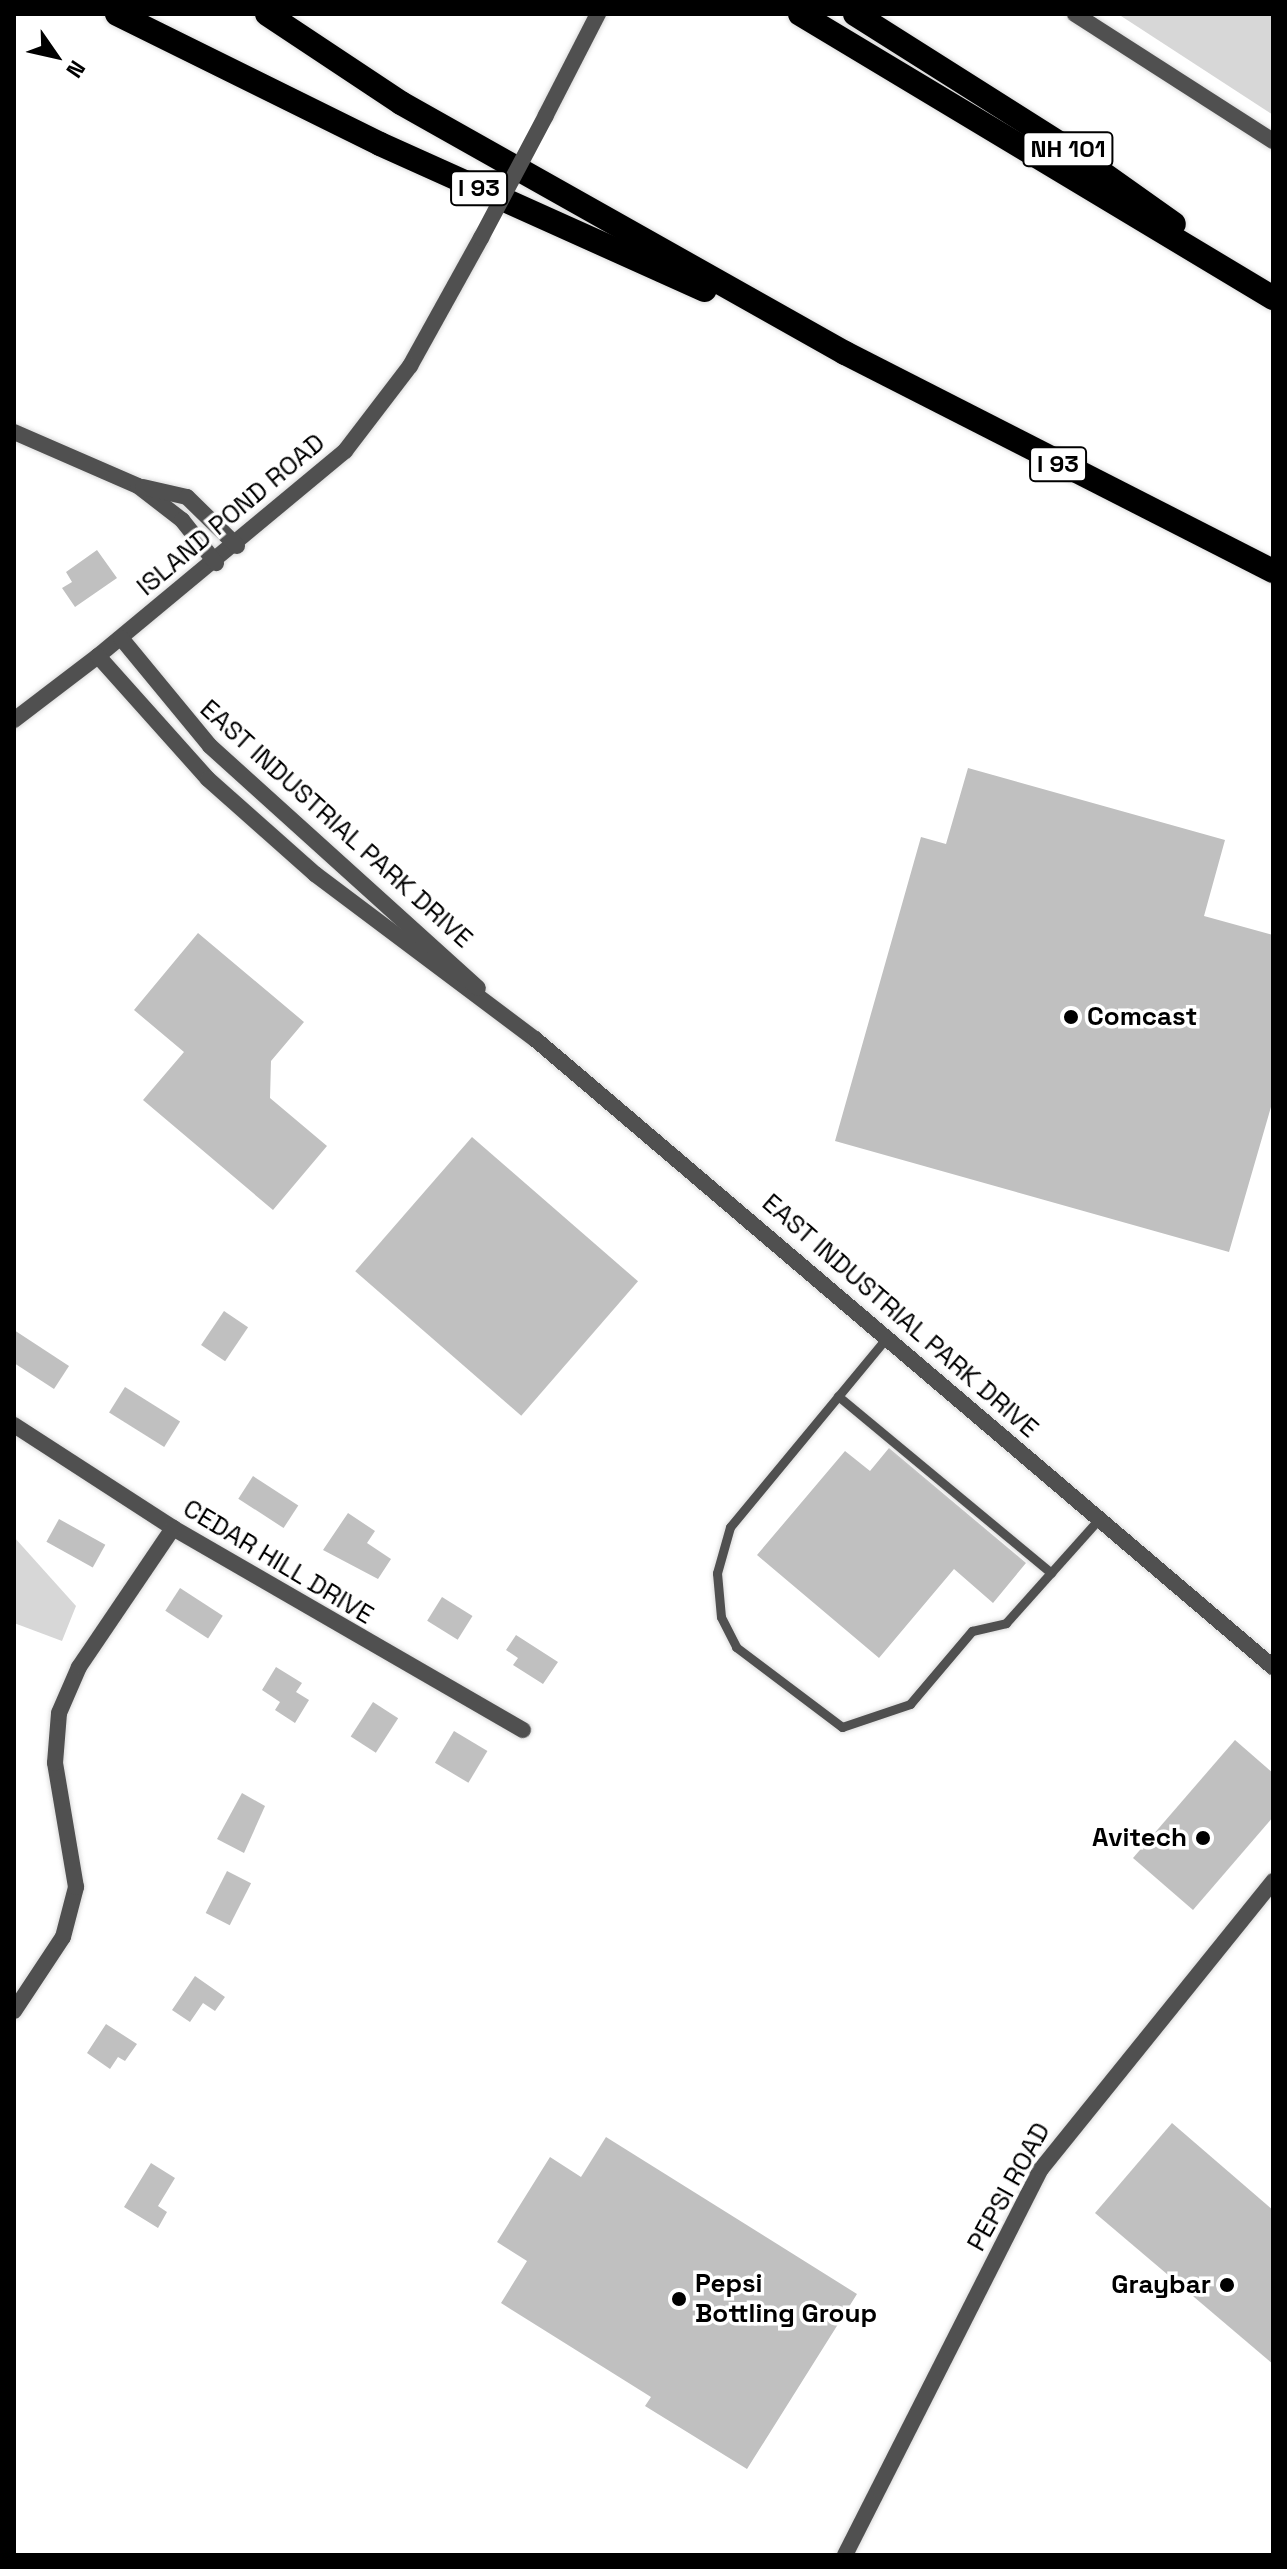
<!DOCTYPE html>
<style>
body{margin:0}
#map{position:relative;width:1287px;height:2569px;overflow:hidden;background:#fff;font-family:"Space Grotesk",sans-serif}
div>[style]{position:absolute}
.green>*{inset:0;background:#d7d7d7}
.building>*{inset:0;background:#c0c0c0;transform-origin:0 0}
.roads{filter:drop-shadow(0 0 2px #dbdbdb) drop-shadow(0 0 2px #dbdbdb)}
.service>*{height:9px;margin:-4.5px;padding:0 4.5px;transform-origin:4.5px;border-radius:4.5px;background:#505050}
.minor>*{height:16px;margin:-8px;padding:0 8px;transform-origin:8px;border-radius:8px;background:#505050}
.tertiary>*{height:16px;margin:-8px;padding:0 8px;transform-origin:8px;border-radius:8px;background:#505050}
.motorway>*{height:24px;margin:-12px;padding:0 12px;transform-origin:12px;border-radius:12px;background:#000}
.tertiary-bridge>*{height:16px;margin:-8px;padding:0 8px;transform-origin:8px;border-radius:8px;background:#505050}
.dots>*{width:22px;height:22px;translate:-50% -50%;box-sizing:border-box;border:4px solid #fff;border-radius:50%}
span{translate:-50% -50%;white-space:nowrap;text-align:center;line-height:1.15;-webkit-text-stroke:7px #fff;paint-order:stroke}
.shield-label span{padding:2px 6px;background:#fff;border:2px solid;border-radius:6px;-webkit-text-stroke-width:0}
.shield-label{font-size:24px;color:#000;font-weight:700}
.street-label{font-size:26px;color:#000}
.poi-label{font-size:26px;color:#000;font-weight:700}
.left{translate:0 -50%;text-align:left}
.right{translate:-100% -50%;text-align:right}
.frame{position:absolute;inset:0;border:16px solid #000;pointer-events:none}
.north{position:absolute;left:16px;top:16px;width:80px;height:80px;-webkit-text-stroke:6px #fff;paint-order:stroke;rotate:124deg;font-size:22px;font-weight:700;line-height:32px;text-align:center;color:#000}
.north::after{content:'';display:block;margin:auto;width:28px;height:36px;background:#000;clip-path:polygon(50% 0,100% 100%,50% 72%,0 100%)}
</style>
<div id="map">
<div class="green">
<div style="clip-path:polygon(1118px 14px,1273px 14px,1273px 115px)"></div>
<div style="clip-path:polygon(14px 1537px,76px 1606px,62px 1641px,14px 1623px)"></div>
</div>
<div class="building">
<div style="clip-path:polygon(97px 550px,117px 578px,75px 607px,62px 588px,72px 582px,66px 572px)"></div>
<div style="clip-path:polygon(968px 768px,1225px 840px,1204px 916px,1273px 935px,1273px 1100px,1229px 1252px,835px 1141px,921px 837px,946px 844px)"></div>
<div style="clip-path:polygon(198px 933px,304px 1022px,271px 1061px,270px 1098px,327px 1146px,273px 1210px,143px 1100px,184px 1052px,134px 1010px)"></div>
<div style="left:472px;top:1137px;width:220px;height:178px;rotate:41deg"></div>
<div style="left:224px;top:1311px;width:29px;height:41px;rotate:34deg"></div>
<div style="clip-path:polygon(14px 1330px,69px 1366px,54px 1389px,14px 1363px)"></div>
<div style="left:125px;top:1387px;width:65px;height:30px;rotate:32deg"></div>
<div style="clip-path:polygon(889px 1448px,1026px 1563px,993px 1603px,954px 1569px,879px 1658px,757px 1555px,845px 1451px,870px 1471px)"></div>
<div style="left:253px;top:1476px;width:54px;height:27px;rotate:33deg"></div>
<div style="clip-path:polygon(348px 1513px,375px 1531px,367px 1543px,391px 1559px,378px 1579px,323px 1550px)"></div>
<div style="left:59px;top:1519px;width:53px;height:26px;rotate:29deg"></div>
<div style="left:180px;top:1588px;width:51px;height:27px;rotate:33deg"></div>
<div style="left:442px;top:1597px;width:36px;height:28px;rotate:32deg"></div>
<div style="clip-path:polygon(516px 1635px,558px 1662px,543px 1684px,513px 1665px,518px 1658px,506px 1650px)"></div>
<div style="clip-path:polygon(276px 1667px,302px 1683px,296px 1692px,309px 1700px,295px 1723px,275px 1710px,280px 1702px,262px 1690px)"></div>
<div style="left:373px;top:1702px;width:30px;height:41px;rotate:33deg"></div>
<div style="left:454px;top:1731px;width:39px;height:37px;rotate:31deg"></div>
<div style="clip-path:polygon(1235px 1740px,1273px 1773px,1273px 1817px,1193px 1910px,1133px 1858px)"></div>
<div style="clip-path:polygon(242px 1793px,265px 1806px,244px 1853px,217px 1839px)"></div>
<div style="left:227px;top:1871px;width:27px;height:47px;rotate:27deg"></div>
<div style="clip-path:polygon(195px 1976px,225px 1997px,215px 2011px,203px 2003px,190px 2022px,172px 2010px)"></div>
<div style="clip-path:polygon(106px 2024px,137px 2044px,125px 2061px,118px 2057px,110px 2069px,87px 2053px)"></div>
<div style="clip-path:polygon(1172px 2123px,1273px 2210px,1273px 2364px,1095px 2213px)"></div>
<div style="clip-path:polygon(606px 2137px,857px 2294px,747px 2469px,645px 2406px,651px 2397px,501px 2303px,527px 2261px,497px 2242px,550px 2157px,581px 2177px)"></div>
<div style="clip-path:polygon(151px 2163px,175px 2178px,158px 2206px,167px 2212px,158px 2228px,124px 2207px)"></div>
</div>
<div class="roads">
<div class="service">
<div style="left:888px;top:1336px;width:248px;rotate:129.6deg"></div>
<div style="left:730px;top:1527px;width:48px;rotate:105.8deg"></div>
<div style="left:717px;top:1573px;width:44px;rotate:84.8deg"></div>
<div style="left:721px;top:1617px;width:34px;rotate:63deg"></div>
<div style="left:736px;top:1647px;width:133px;rotate:37deg"></div>
<div style="left:842px;top:1727px;width:72px;rotate:-18.7deg"></div>
<div style="left:910px;top:1704px;width:96px;rotate:-49.7deg"></div>
<div style="left:972px;top:1631px;width:35px;rotate:-13deg"></div>
<div style="left:1006px;top:1623px;width:141px;rotate:-48.2deg"></div>
<div style="left:838px;top:1396px;width:277px;rotate:39.7deg"></div>
</div>
<div class="minor">
<div style="left:1075px;top:14px;width:235px;rotate:32.7deg"></div>
<div style="left:14px;top:720px;width:106px;rotate:-37.3deg"></div>
<div style="left:14px;top:1425px;width:189px;rotate:32.9deg"></div>
<div style="left:173px;top:1528px;width:404px;rotate:30deg"></div>
<div style="left:14px;top:2011px;width:89px;rotate:-56.5deg"></div>
<div style="left:63px;top:1937px;width:52px;rotate:-75.4deg"></div>
<div style="left:76px;top:1887px;width:126px;rotate:-99.6deg"></div>
<div style="left:55px;top:1763px;width:50px;rotate:-85.4deg"></div>
<div style="left:59px;top:1713px;width:50px;rotate:-66.5deg"></div>
<div style="left:79px;top:1667px;width:168px;rotate:-55.9deg"></div>
<div style="left:845px;top:2555px;width:433px;rotate:-63.1deg"></div>
<div style="left:1041px;top:2169px;width:370px;rotate:-51.1deg"></div>
</div>
<div class="tertiary">
<div style="left:546px;top:115px;width:114px;rotate:-62.8deg"></div>
<div style="left:481px;top:238px;width:146px;rotate:119deg"></div>
<div style="left:410px;top:366px;width:107px;rotate:127.4deg"></div>
<div style="left:345px;top:451px;width:321px;rotate:140.3deg"></div>
<div style="left:98px;top:656px;width:165px;rotate:48.2deg"></div>
<div style="left:208px;top:779px;width:143px;rotate:41.6deg"></div>
<div style="left:315px;top:874px;width:275px;rotate:36.9deg"></div>
<div style="left:535px;top:1039px;width:969px;rotate:40.4deg"></div>
<div style="left:14px;top:432px;width:135px;rotate:23.5deg"></div>
<div style="left:138px;top:486px;width:56px;rotate:37.7deg"></div>
<div style="left:182px;top:520px;width:55px;rotate:51.7deg"></div>
<div style="left:143px;top:487px;width:45px;rotate:12.8deg"></div>
<div style="left:187px;top:497px;width:70px;rotate:44.4deg"></div>
<div style="left:121px;top:638px;width:140px;rotate:50.5deg"></div>
<div style="left:210px;top:746px;width:361px;rotate:42.1deg"></div>
</div>
<div class="motorway">
<div style="left:117px;top:14px;width:293px;rotate:26.3deg"></div>
<div style="left:380px;top:144px;width:356px;rotate:24.2deg"></div>
<div style="left:267px;top:14px;width:161px;rotate:33.6deg"></div>
<div style="left:401px;top:103px;width:510px;rotate:29.38deg"></div>
<div style="left:845px;top:353px;width:480px;rotate:27deg"></div>
<div style="left:800px;top:14px;width:552px;rotate:30.98deg"></div>
<div style="left:855px;top:14px;width:251px;rotate:32.3deg"></div>
<div style="left:1067px;top:148px;width:131px;rotate:35.4deg"></div>
</div>
</div>
<div class="tertiary-bridge">
<div style="left:481px;top:238px;width:139px;rotate:-62.1deg"></div>
</div>
<div class="dots">
<div style="left:1071px;top:1017px;background:#000"></div>
<div style="left:1203px;top:1838px;background:#000"></div>
<div style="left:1227px;top:2285px;background:#000"></div>
<div style="left:679px;top:2299px;background:#000"></div>
</div>
<div class="shield-label">
<span style="left:1068px;top:149px">NH 101</span>
<span style="left:479px;top:188px">I 93</span>
<span style="left:1058px;top:464px">I 93</span>
</div>
<div class="street-label">
<span style="left:231px;top:515px;rotate:-40deg">ISLAND POND ROAD</span>
<span style="left:336px;top:824px;rotate:42deg">EAST INDUSTRIAL PARK DRIVE</span>
<span style="left:900px;top:1316px;rotate:41deg">EAST INDUSTRIAL PARK DRIVE</span>
<span style="left:278px;top:1562px;rotate:31deg">CEDAR HILL DRIVE</span>
<span style="left:1009px;top:2187px;rotate:-61deg">PEPSI ROAD</span>
</div>
<div class="poi-label">
<span class="left" style="left:1087px;top:1017px">Comcast</span>
<span class="right" style="left:1187px;top:1838px">Avitech</span>
<span class="left" style="left:695px;top:2299px">Pepsi<br>Bottling Group</span>
<span class="right" style="left:1211px;top:2285px">Graybar</span>
</div>
<div class="frame"></div>
<div class="north">N</div>
</div>
